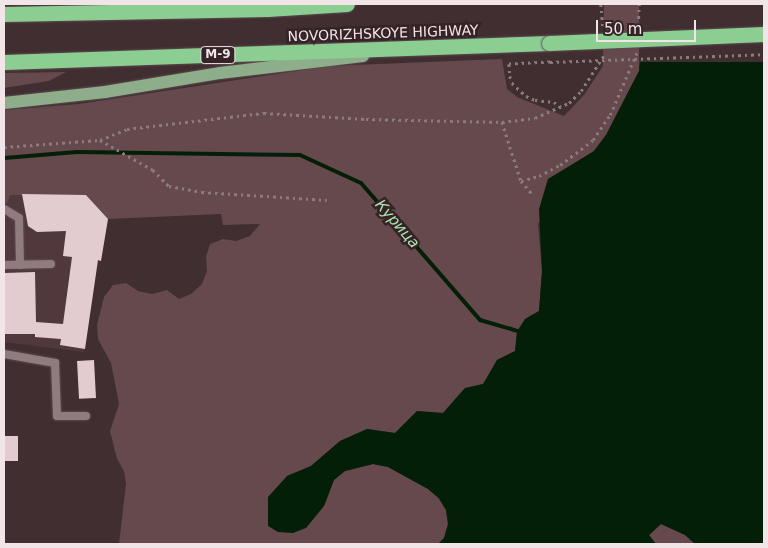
<!DOCTYPE html>
<meta charset="utf-8">
<style>
body{margin:0}
#map{position:relative;width:768px;height:548px;overflow:hidden;background:#402e31;font-family:"DejaVu Sans",sans-serif}
div>[style]{position:absolute}
.built>*{inset:0;background:#50383c}
.green>*{inset:0;background:#65494d}
.water>*{inset:0;background:#041f07}
.pier>*{inset:0;background:#402e31;transform-origin:0 0}
.stream>*{height:4px;margin:-2px;padding:0 2px;transform-origin:2px;border-radius:2px;background:#041f07}
.building>*{inset:0;background:#e3cccf;transform-origin:0 0}
.path>*{height:2.5px;margin-top:-1.25px;transform-origin:0;background:repeating-linear-gradient(90deg,#8a7b7d 0 2.5px,transparent 0 6.5px)}
.roads{filter:drop-shadow(0 0 1px #5b4c4f) drop-shadow(0 0 1px #5b4c4f)}
.service>*{height:8px;margin:-4px;padding:0 4px;transform-origin:4px;border-radius:4px;background:#907b7f}
.primary>*{height:12px;margin:-6px;padding:0 6px;transform-origin:6px;border-radius:6px;background:#8ead8a}
.motorway>*{height:15px;margin:-7.5px;padding:0 7.5px;transform-origin:7.5px;border-radius:7.5px;background:#8cce92}
.path-bridge>*{height:2.5px;margin-top:-1.25px;transform-origin:0;background:repeating-linear-gradient(90deg,#8a7b7d 0 2.5px,transparent 0 6.5px)}
.bridges{filter:drop-shadow(0 0 1px #5b4c4f) drop-shadow(0 0 1px #5b4c4f)}
.motorway-bridge>*{height:15px;margin:-7.5px;padding:0 7.5px;transform-origin:7.5px;border-radius:7.5px;background:#8cce92}
span{translate:-50% -50%;white-space:nowrap;text-align:center;line-height:1.15;-webkit-text-stroke:5px #352427;paint-order:stroke}
.shield-label span{padding:1px 4px;background:#352427;border:1px solid;border-radius:4px;-webkit-text-stroke-width:0}
.shield-label{font-size:12px;color:#f1e5e7;font-weight:700}
.street-label{font-size:14px;color:#f1e5e7}
.water-label{font-size:15px;color:#ade0b0;font-style:italic}
.frame{position:absolute;inset:0;border:5px solid #f1e5e7;pointer-events:none}
.scale{position:absolute;left:596px;top:20px;width:100px;height:22px;box-sizing:border-box;border:2px solid #f1e5e7;border-top:0;padding-left:6px;font-size:15px;line-height:18px;white-space:nowrap;color:#f1e5e7;-webkit-text-stroke:4px #352427;paint-order:stroke}
</style>
<div id="map">
<div class="built">
<div style="clip-path:polygon(10px 195px,86px 195px,108px 219px,101px 261px,98px 261px,84px 352px,4px 342px,4px 213px)"></div>
</div>
<div class="green">
<div style="clip-path:polygon(604px 4px,641px 4px,639px 71px,606px 135px,594px 151px,582px 160px,538px 224px,542px 271px,539px 311px,525px 319px,517px 331px,515px 351px,497px 360px,484px 384px,465px 388px,443px 413px,417px 411px,395px 433px,367px 429px,340px 441px,311px 466px,287px 476px,324px 506px,334px 480px,345px 471px,373px 464px,388px 467px,428px 489px,438px 498px,446px 510px,448px 524px,444px 538px,438px 544px,119px 544px,126px 484px,124px 471px,117px 459px,110px 431px,119px 404px,111px 363px,98px 339px,97px 325px,104px 297px,113px 285px,126px 283px,138px 291px,152px 294px,167px 290px,179px 299px,191px 294px,202px 284px,207px 271px,206px 257px,210px 244px,223px 239px,236px 241px,250px 236px,260px 224px,223px 225px,221px 214px,108px 219px,86px 195px,10px 195px,7px 204px,4px 203px,4px 110px,79px 104px,329px 66px,502px 59px,507px 89px,517px 97px,564px 116px,584px 95px,603px 66px)"></div>
<div style="clip-path:polygon(66px 72px,49px 81px,4px 88px,4px 73px)"></div>
<div style="clip-path:polygon(661px 524px,685px 535px,695px 544px,656px 544px,649px 535px)"></div>
</div>
<div class="water">
<div style="clip-path:polygon(764px 4px,764px 544px,695px 544px,685px 535px,661px 524px,649px 535px,656px 544px,438px 544px,444px 538px,448px 524px,446px 510px,439px 498px,428px 489px,388px 467px,373px 464px,345px 471px,334px 480px,324px 506px,306px 528px,293px 533px,278px 532px,268px 526px,268px 497px,287px 476px,311px 466px,340px 441px,367px 429px,395px 433px,417px 411px,443px 413px,465px 388px,483px 384px,497px 360px,515px 351px,517px 332px,525px 319px,539px 311px,542px 271px,539px 209px,548px 179px,594px 151px,606px 135px,639px 71px,641px 49px)"></div>
</div>
<div class="pier">
<div style="left:639px;top:4px;width:125px;height:58px"></div>
</div>
<div class="stream">
<div style="left:4px;top:158px;width:73px;rotate:-4.7deg"></div>
<div style="left:77px;top:152px;width:223px;rotate:0.8deg"></div>
<div style="left:300px;top:155px;width:67px;rotate:24.7deg"></div>
<div style="left:361px;top:183px;width:181px;rotate:49deg"></div>
<div style="left:480px;top:320px;width:43px;rotate:16.3deg"></div>
</div>
<div class="building">
<div style="clip-path:polygon(22px 194px,86px 195px,108px 219px,101px 261px,98px 260px,85px 349px,60px 345px,61px 339px,35px 337px,35px 334px,5px 334px,4px 273px,35px 272px,36px 322px,63px 324px,72px 257px,63px 256px,66px 231px,37px 232px,28px 226px)"></div>
<div style="left:94px;top:360px;width:38px;height:17px;rotate:87deg"></div>
<div style="left:4px;top:436px;width:14px;height:25px"></div>
</div>
<div class="path">
<div style="left:601px;top:4px;width:23px;rotate:85deg"></div>
<div style="left:638px;top:25px;width:21px;rotate:-87deg"></div>
<div style="left:550px;top:62px;width:41px;rotate:177.2deg"></div>
<div style="left:509px;top:64px;width:12px;rotate:85deg"></div>
<div style="left:510px;top:76px;width:7px;rotate:74deg"></div>
<div style="left:512px;top:83px;width:19px;rotate:43deg"></div>
<div style="left:526px;top:96px;width:10px;rotate:24deg"></div>
<div style="left:535px;top:100px;width:19px;rotate:6deg"></div>
<div style="left:554px;top:102px;width:10px;rotate:37deg"></div>
<div style="left:502px;top:122px;width:62px;rotate:72.1deg"></div>
<div style="left:521px;top:181px;width:18px;rotate:49deg"></div>
<div style="left:100px;top:140px;width:61px;rotate:29.5deg"></div>
<div style="left:153px;top:170px;width:23px;rotate:45deg"></div>
<div style="left:169px;top:186px;width:34px;rotate:10deg"></div>
<div style="left:202px;top:192px;width:125px;rotate:3.7deg"></div>
<div style="left:4px;top:147px;width:96px;rotate:-4.2deg"></div>
<div style="left:100px;top:140px;width:29px;rotate:-22deg"></div>
<div style="left:127px;top:129px;width:138px;rotate:-6.7deg"></div>
<div style="left:264px;top:113px;width:102px;rotate:3.4deg"></div>
<div style="left:366px;top:119px;width:136px;rotate:1.3deg"></div>
<div style="left:502px;top:122px;width:33px;rotate:-7deg"></div>
<div style="left:535px;top:118px;width:37px;rotate:-24deg"></div>
<div style="left:569px;top:103px;width:17px;rotate:-45deg"></div>
<div style="left:581px;top:91px;width:43px;rotate:-57.4deg"></div>
<div style="left:521px;top:181px;width:19px;rotate:-16deg"></div>
<div style="left:539px;top:176px;width:24px;rotate:-28deg"></div>
<div style="left:560px;top:165px;width:41px;rotate:-37.1deg"></div>
<div style="left:593px;top:140px;width:30px;rotate:-56deg"></div>
<div style="left:610px;top:115px;width:69px;rotate:-66.8deg"></div>
</div>
<div class="roads">
<div class="service">
<div style="left:4px;top:209px;width:17px;rotate:31deg"></div>
<div style="left:19px;top:218px;width:47px;rotate:88.8deg"></div>
<div style="left:4px;top:265px;width:47px;rotate:-1.2deg"></div>
<div style="left:4px;top:354px;width:52px;rotate:10deg"></div>
<div style="left:55px;top:363px;width:53px;rotate:87.8deg"></div>
<div style="left:57px;top:416px;width:29px"></div>
</div>
<div class="primary">
<div style="left:4px;top:103px;width:102px;rotate:-6.2deg"></div>
<div style="left:105px;top:92px;width:117px;rotate:-9.4deg"></div>
<div style="left:220px;top:73px;width:144px;rotate:-6.8deg"></div>
</div>
<div class="motorway">
<div style="left:4px;top:14px;width:263px;rotate:-1.1deg"></div>
<div style="left:267px;top:9px;width:80px;rotate:-3.6deg"></div>
<div style="left:4px;top:62px;width:545px;rotate:-2deg"></div>
</div>
</div>
<div class="path-bridge">
<div style="left:550px;top:62px;width:214px;rotate:-2.1deg"></div>
</div>
<div class="bridges">
<div class="motorway-bridge">
<div style="left:549px;top:43px;width:215px;rotate:-2.4deg"></div>
</div>
</div>
<div class="shield-label">
<span style="left:218px;top:55px">М-9</span>
</div>
<div class="street-label">
<span style="left:383px;top:33px;rotate:-2deg">NOVORIZHSKOYE HIGHWAY</span>
</div>
<div class="water-label">
<span style="left:397px;top:224px;rotate:49deg">Курица</span>
</div>
<div class="frame"></div>
<div class="scale">50 m</div>
</div>
